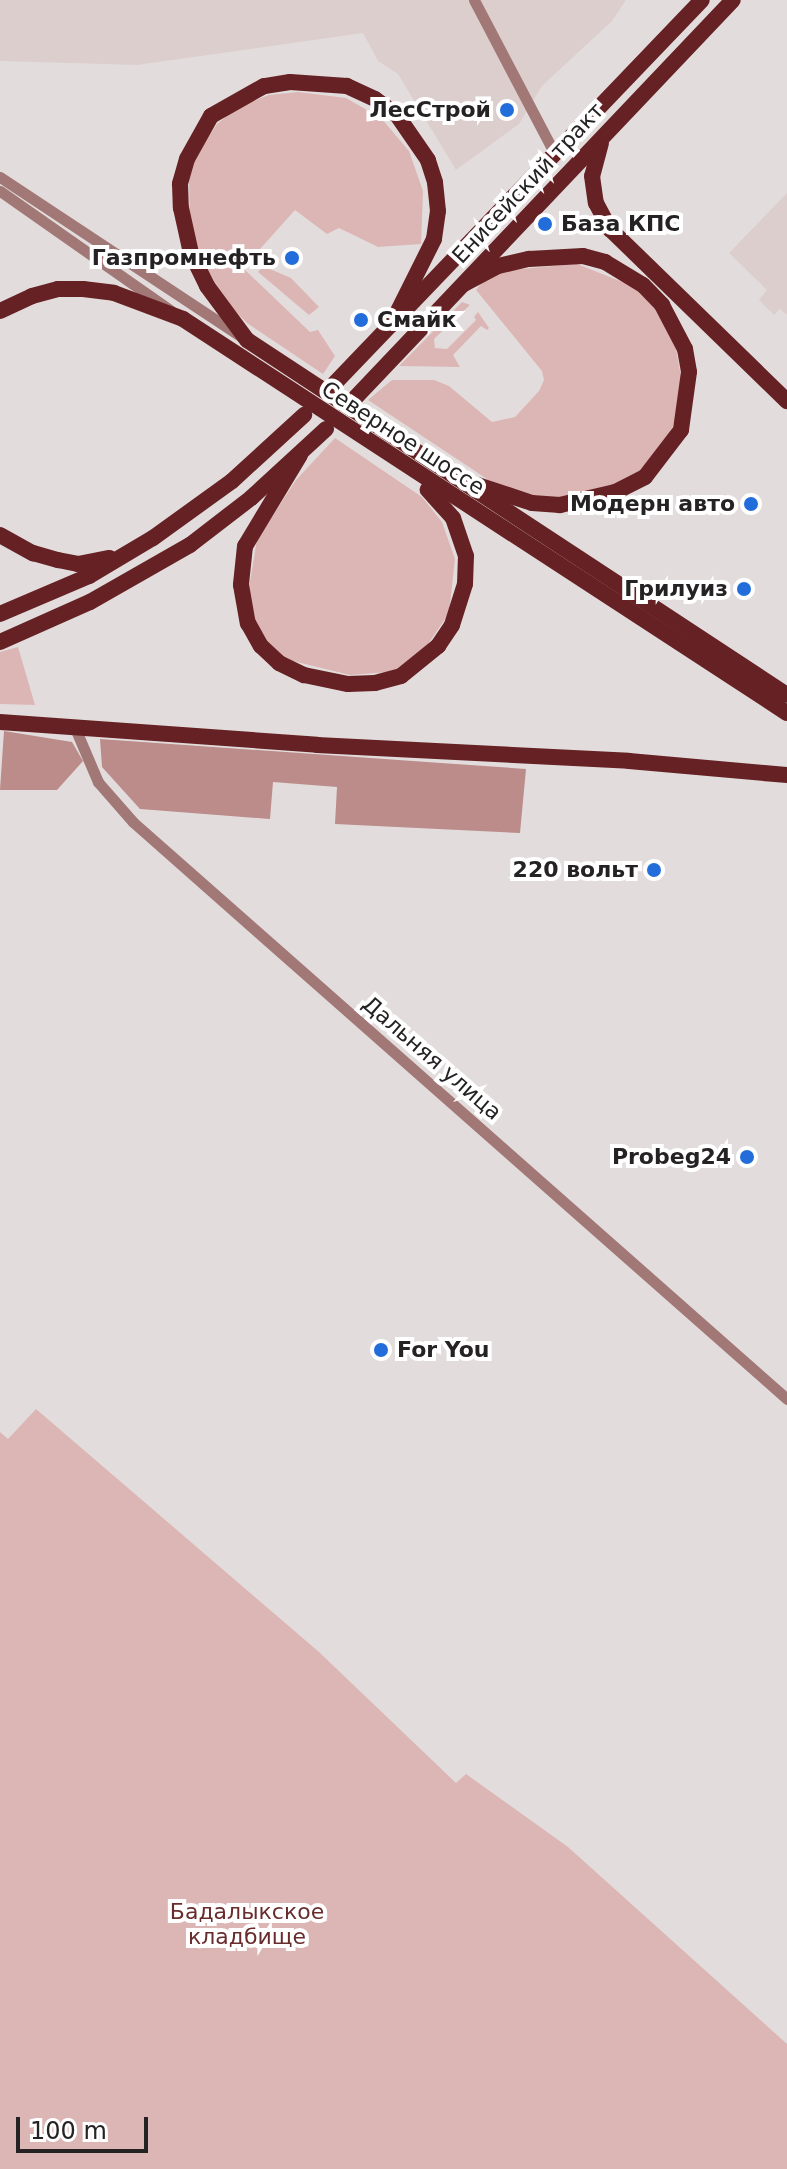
<!DOCTYPE html>
<meta charset="utf-8">
<style>
body{margin:0}
#map{position:relative;width:787px;height:2169px;overflow:hidden;background:#e2dddc;font-family:"DejaVu Sans",sans-serif}
div>[style]{position:absolute}
.built>*{inset:0;background:#ddcece}
.green>*{inset:0;background:#dcb6b5}
.forest>*{inset:0;background:#bb8c8a}
.minor>*{height:11px;margin:-5.5px;padding:0 5.5px;transform-origin:5.5px;border-radius:5.5px;background:#a17876}
.primary>*{height:16px;margin:-8px;padding:0 8px;transform-origin:8px;border-radius:8px;background:#662124}
.dots>*{width:22px;height:22px;translate:-50% -50%;box-sizing:border-box;border:4px solid #fff;border-radius:50%}
span{translate:-50% -50%;white-space:nowrap;text-align:center;line-height:1.15;-webkit-text-stroke:8px #fff;paint-order:stroke}
.poi-label{font-size:22px;color:#242222;font-weight:700}
.right{translate:-100% -50%;text-align:right}
.left{translate:0 -50%;text-align:left}
.street-label{font-size:22px;color:#242222}
.park-label{font-size:22px;color:#692c2d}
.scale{position:absolute;left:16px;top:2117px;width:132px;height:36px;box-sizing:border-box;border:4px solid #242222;border-top:0;padding-left:10px;font-size:24px;line-height:28px;white-space:nowrap;color:#242222;-webkit-text-stroke:6px #fff;paint-order:stroke}
</style>
<div id="map">
<div class="built">
<div style="clip-path:polygon(0 0,626px 0,612px 21px,542px 86px,519px 124px,456px 170px,398px 74px,378px 61px,363px 33px,137px 65px,0 61px)"></div>
<div style="clip-path:polygon(787px 193px,787px 315px,780px 309px,774px 315px,759px 300px,767px 290px,729px 253px)"></div>
</div>
<div class="green">
<div style="clip-path:polygon(298px 92px,346px 98px,381px 118px,409px 151px,423px 191px,421px 244px,378px 247px,339px 228px,327px 234px,295px 210px,243px 268px,310px 332px,318px 330px,335px 356px,323px 374px,247px 323px,224px 300px,210px 278px,190px 229px,189px 179px,196px 156px,217px 124px,238px 107px,269px 95px)"></div>
<div style="clip-path:polygon(577px 264px,630px 285px,648px 299px,674px 337px,681px 377px,676px 420px,667px 438px,640px 472px,597px 493px,572px 499px,517px 494px,490px 481px,368px 400px,392px 380px,434px 380px,449px 386px,492px 422px,515px 417px,539px 391px,544px 380px,542px 371px,476px 290px,484px 280px,509px 270px)"></div>
<div style="clip-path:polygon(263px 266px,291px 278px,319px 307px,309px 315px,258px 272px)"></div>
<div style="clip-path:polygon(462px 302px,470px 305px,434px 339px,435px 348px,447px 349px,476px 320px,474px 317px,478px 312px,489px 328px,487px 330px,481px 326px,453px 355px,460px 367px,399px 366px)"></div>
<div style="clip-path:polygon(335px 438px,422px 497px,442px 522px,455px 559px,449px 613px,426px 647px,404px 666px,388px 672px,350px 675px,293px 661px,279px 654px,262px 636px,251px 613px,248px 593px,257px 540px,296px 480px)"></div>
<div style="clip-path:polygon(18px 647px,35px 705px,0 704px,0 652px)"></div>
<div style="clip-path:polygon(36px 1409px,319px 1652px,456px 1783px,466px 1774px,568px 1847px,787px 2044px,787px 2169px,0 2169px,0 1432px,8px 1439px)"></div>
</div>
<div class="forest">
<div style="clip-path:polygon(4px 731px,72px 742px,83px 761px,57px 790px,0 790px)"></div>
<div style="clip-path:polygon(100px 739px,526px 769px,520px 833px,335px 824px,337px 787px,273px 782px,270px 819px,140px 809px,102px 767px)"></div>
</div>
<div class="minor">
<div style="left:474px;top:0;width:174px;rotate:62.3deg"></div>
<div style="left:0;top:177px;width:288px;rotate:33.5deg"></div>
<div style="left:0;top:191px;width:208px;rotate:35deg"></div>
<div style="left:75px;top:728px;width:59px;rotate:66.9deg"></div>
<div style="left:98px;top:782px;width:53px;rotate:48.8deg"></div>
<div style="left:133px;top:822px;width:872px;rotate:41.42deg"></div>
</div>
<div class="primary">
<div style="left:601px;top:143px;width:34px;rotate:105deg"></div>
<div style="left:592px;top:176px;width:27px;rotate:82deg"></div>
<div style="left:596px;top:203px;width:30px;rotate:62deg"></div>
<div style="left:610px;top:229px;width:247px;rotate:44.2deg"></div>
<div style="left:464px;top:284px;width:38px;rotate:-28deg"></div>
<div style="left:498px;top:266px;width:32px;rotate:-13deg"></div>
<div style="left:529px;top:259px;width:54px;rotate:-3.2deg"></div>
<div style="left:583px;top:256px;width:23px;rotate:15deg"></div>
<div style="left:605px;top:262px;width:44px;rotate:31.2deg"></div>
<div style="left:643px;top:285px;width:28px;rotate:46deg"></div>
<div style="left:662px;top:305px;width:50px;rotate:62.4deg"></div>
<div style="left:685px;top:349px;width:23px;rotate:80deg"></div>
<div style="left:689px;top:372px;width:59px;rotate:97.9deg"></div>
<div style="left:681px;top:430px;width:59px;rotate:127.5deg"></div>
<div style="left:645px;top:477px;width:34px;rotate:153deg"></div>
<div style="left:615px;top:492px;width:57px;rotate:166.7deg"></div>
<div style="left:560px;top:505px;width:28px;rotate:-176deg"></div>
<div style="left:532px;top:503px;width:57px;rotate:-161.6deg"></div>
<div style="left:0;top:311px;width:35px;rotate:-25deg"></div>
<div style="left:32px;top:296px;width:27px;rotate:-15deg"></div>
<div style="left:58px;top:289px;width:25px"></div>
<div style="left:83px;top:289px;width:31px;rotate:7deg"></div>
<div style="left:114px;top:293px;width:74px;rotate:20.6deg"></div>
<div style="left:183px;top:319px;width:721px;rotate:33.12deg"></div>
<div style="left:391px;top:325px;width:96px;rotate:-63.4deg"></div>
<div style="left:434px;top:239px;width:28px;rotate:-82deg"></div>
<div style="left:438px;top:211px;width:29px;rotate:-96deg"></div>
<div style="left:435px;top:182px;width:23px;rotate:-108deg"></div>
<div style="left:428px;top:160px;width:55px;rotate:-124.6deg"></div>
<div style="left:397px;top:115px;width:27px;rotate:-144deg"></div>
<div style="left:375px;top:99px;width:31px;rotate:-155deg"></div>
<div style="left:347px;top:86px;width:57px;rotate:-176deg"></div>
<div style="left:290px;top:82px;width:26px;rotate:171deg"></div>
<div style="left:264px;top:86px;width:61px;rotate:150.5deg"></div>
<div style="left:211px;top:116px;width:49px;rotate:119.2deg"></div>
<div style="left:187px;top:159px;width:26px;rotate:106deg"></div>
<div style="left:180px;top:184px;width:24px;rotate:88deg"></div>
<div style="left:181px;top:208px;width:46px;rotate:77.5deg"></div>
<div style="left:191px;top:253px;width:37px;rotate:64deg"></div>
<div style="left:207px;top:286px;width:67px;rotate:53.5deg"></div>
<div style="left:247px;top:340px;width:646px;rotate:33.32deg"></div>
<div style="left:335px;top:383px;width:530px;rotate:-46.22deg"></div>
<div style="left:356px;top:397px;width:547px;rotate:-46.48deg"></div>
<div style="left:300px;top:455px;width:106px;rotate:121.1deg"></div>
<div style="left:245px;top:546px;width:39px;rotate:96deg"></div>
<div style="left:241px;top:585px;width:39px;rotate:80deg"></div>
<div style="left:248px;top:623px;width:26px;rotate:61deg"></div>
<div style="left:261px;top:646px;width:25px;rotate:43deg"></div>
<div style="left:279px;top:663px;width:28px;rotate:26deg"></div>
<div style="left:304px;top:675px;width:45px;rotate:11.6deg"></div>
<div style="left:348px;top:684px;width:27px;rotate:-2deg"></div>
<div style="left:375px;top:683px;width:27px;rotate:-15deg"></div>
<div style="left:401px;top:676px;width:48px;rotate:-39deg"></div>
<div style="left:438px;top:646px;width:25px;rotate:-56deg"></div>
<div style="left:452px;top:625px;width:43px;rotate:-72.4deg"></div>
<div style="left:465px;top:584px;width:28px;rotate:-88deg"></div>
<div style="left:466px;top:556px;width:40px;rotate:-108.9deg"></div>
<div style="left:453px;top:518px;width:38px;rotate:-132deg"></div>
<div style="left:0;top:535px;width:38px;rotate:29deg"></div>
<div style="left:33px;top:553px;width:26px;rotate:16deg"></div>
<div style="left:58px;top:560px;width:20px;rotate:11deg"></div>
<div style="left:78px;top:564px;width:32px;rotate:-11deg"></div>
<div style="left:0;top:614px;width:97px;rotate:-23.1deg"></div>
<div style="left:89px;top:576px;width:74px;rotate:-30.7deg"></div>
<div style="left:153px;top:538px;width:97px;rotate:-35.8deg"></div>
<div style="left:232px;top:481px;width:98px;rotate:-42.5deg"></div>
<div style="left:0;top:642px;width:98px;rotate:-24deg"></div>
<div style="left:90px;top:602px;width:115px;rotate:-29.7deg"></div>
<div style="left:190px;top:545px;width:77px;rotate:-37.6deg"></div>
<div style="left:251px;top:498px;width:102px;rotate:-42.6deg"></div>
<div style="left:0;top:722px;width:318px;rotate:4.1deg"></div>
<div style="left:317px;top:745px;width:312px;rotate:2.9deg"></div>
<div style="left:629px;top:761px;width:159px;rotate:5.1deg"></div>
</div>
<div class="dots">
<div style="left:507px;top:110px;background:#226dd9"></div>
<div style="left:545px;top:224px;background:#226dd9"></div>
<div style="left:292px;top:258px;background:#226dd9"></div>
<div style="left:361px;top:320px;background:#226dd9"></div>
<div style="left:751px;top:504px;background:#226dd9"></div>
<div style="left:744px;top:589px;background:#226dd9"></div>
<div style="left:654px;top:870px;background:#226dd9"></div>
<div style="left:747px;top:1157px;background:#226dd9"></div>
<div style="left:381px;top:1350px;background:#226dd9"></div>
</div>
<div class="poi-label">
<span class="right" style="left:491px;top:110px">ЛесСтрой</span>
<span class="left" style="left:561px;top:224px">База КПС</span>
<span class="right" style="left:276px;top:258px">Газпромнефть</span>
<span class="left" style="left:377px;top:320px">Смайк</span>
<span class="right" style="left:735px;top:504px">Модерн авто</span>
<span class="right" style="left:728px;top:589px">Грилуиз</span>
<span class="right" style="left:638px;top:870px">220 вольт</span>
<span class="right" style="left:731px;top:1157px">Probeg24</span>
<span class="left" style="left:397px;top:1350px">For You</span>
</div>
<div class="street-label">
<span style="left:528px;top:183px;rotate:-47deg">Енисейский тракт</span>
<span style="left:403px;top:438px;rotate:33deg">Северное шоссе</span>
<span style="left:432px;top:1058px;rotate:41deg">Дальняя улица</span>
</div>
<div class="park-label">
<span style="left:247px;top:1924px">Бадалыкское<br>кладбище</span>
</div>
<div class="scale">100 m</div>
</div>
